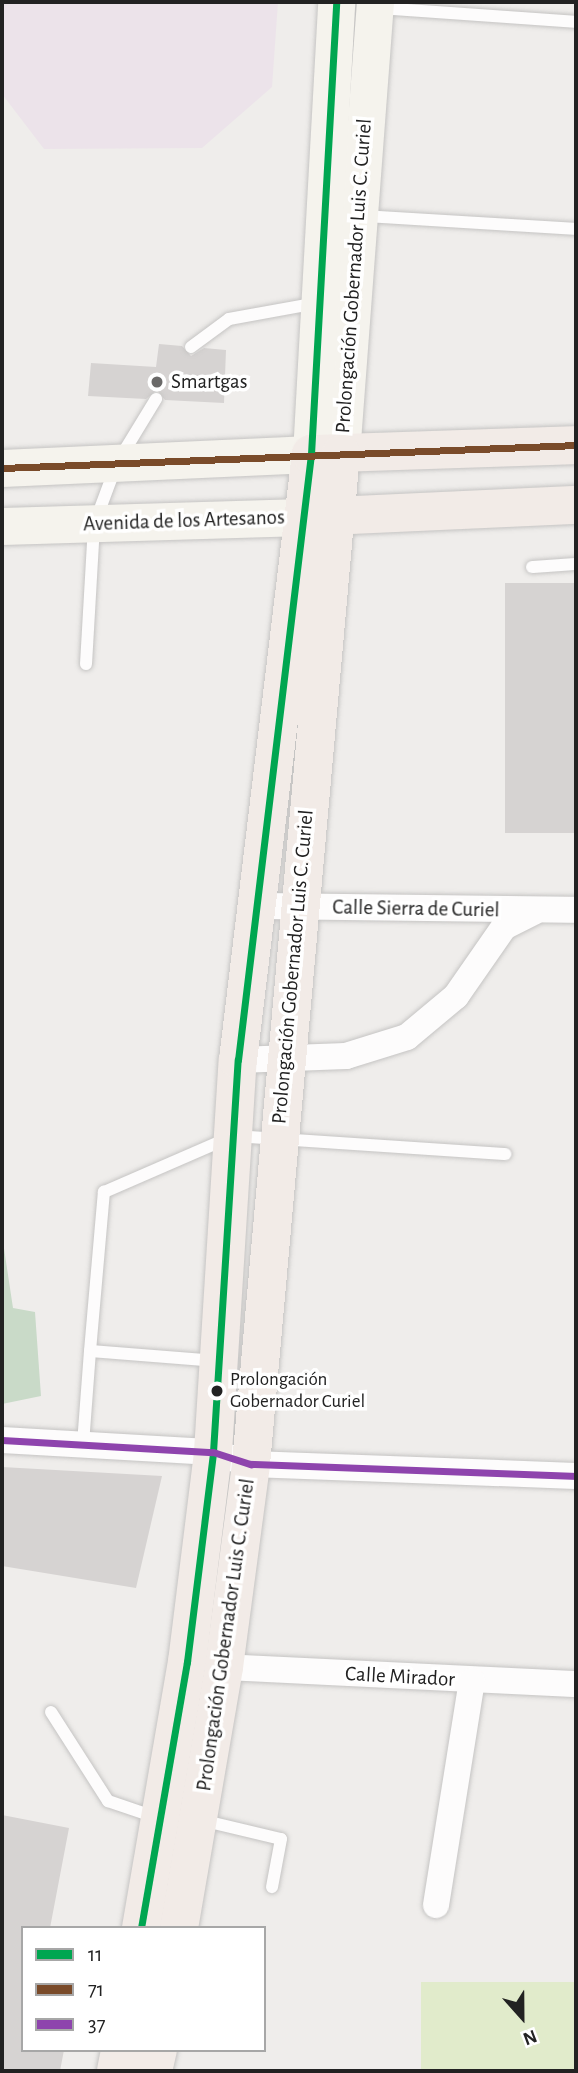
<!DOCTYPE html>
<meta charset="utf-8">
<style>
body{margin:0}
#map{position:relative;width:578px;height:2073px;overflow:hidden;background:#efedeb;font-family:"Alegreya Sans",sans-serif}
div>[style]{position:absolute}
.industrial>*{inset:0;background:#ece3ea}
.grass>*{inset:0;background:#e1ebcb;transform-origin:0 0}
.cemetery>*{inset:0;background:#c9dac8}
.building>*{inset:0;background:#d6d3d2;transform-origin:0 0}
.roads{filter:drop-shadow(0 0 2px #c5c4c3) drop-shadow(0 0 2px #c5c4c3)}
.lane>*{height:12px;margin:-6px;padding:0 6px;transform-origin:6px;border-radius:6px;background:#fdfcfc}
.street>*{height:26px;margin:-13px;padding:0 13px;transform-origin:13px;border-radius:13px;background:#fdfcfc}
.secondary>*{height:37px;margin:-18.5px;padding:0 18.5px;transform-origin:18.5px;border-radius:18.5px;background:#f5f3ed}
.primary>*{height:38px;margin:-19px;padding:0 19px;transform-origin:19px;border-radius:19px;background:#f2ebe7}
.bus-1>*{height:7px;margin:-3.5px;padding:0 3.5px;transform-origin:3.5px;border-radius:3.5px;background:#00a651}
.bus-2>*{height:7px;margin:-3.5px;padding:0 3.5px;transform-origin:3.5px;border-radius:3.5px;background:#7a4b2a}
.bus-3>*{height:7px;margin:-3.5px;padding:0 3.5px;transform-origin:3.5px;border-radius:3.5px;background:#8e44ad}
.dots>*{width:19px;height:19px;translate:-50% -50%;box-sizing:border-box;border:4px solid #fff;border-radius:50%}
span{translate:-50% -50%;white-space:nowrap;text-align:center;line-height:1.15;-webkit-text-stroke:7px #fff;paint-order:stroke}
.bus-label{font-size:19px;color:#222}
.left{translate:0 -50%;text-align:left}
.street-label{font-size:21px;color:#222}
.poi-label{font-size:21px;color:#222}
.frame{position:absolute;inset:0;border:4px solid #222;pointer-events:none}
.legend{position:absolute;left:21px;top:1926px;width:245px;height:126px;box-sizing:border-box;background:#fff;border:2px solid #a7a7a7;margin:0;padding:9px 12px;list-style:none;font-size:21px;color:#222}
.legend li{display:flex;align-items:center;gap:14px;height:35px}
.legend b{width:35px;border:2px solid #a7a7a7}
.north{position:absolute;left:487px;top:1982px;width:70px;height:70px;-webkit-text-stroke:5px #fff;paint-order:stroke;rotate:159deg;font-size:19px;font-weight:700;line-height:28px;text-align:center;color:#222}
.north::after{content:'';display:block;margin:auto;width:24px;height:32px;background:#222;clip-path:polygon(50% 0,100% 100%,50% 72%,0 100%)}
</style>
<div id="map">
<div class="industrial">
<div style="clip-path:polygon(2px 2px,278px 2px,272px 87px,202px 148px,44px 149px,2px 94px)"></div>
</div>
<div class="grass">
<div style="left:421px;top:1982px;width:155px;height:89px"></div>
</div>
<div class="cemetery">
<div style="clip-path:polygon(2px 1235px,13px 1308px,35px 1312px,41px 1396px,2px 1404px)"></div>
</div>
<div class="building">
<div style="clip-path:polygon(159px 344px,182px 346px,191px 356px,204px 348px,226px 350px,224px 403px,165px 400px,157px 390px,146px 399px,88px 396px,91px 363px,156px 367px)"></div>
<div style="left:576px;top:583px;width:250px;height:71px;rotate:90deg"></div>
<div style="clip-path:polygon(2px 1467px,162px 1476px,136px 1588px,2px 1566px)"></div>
<div style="clip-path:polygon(2px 1815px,69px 1828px,50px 1928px,23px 1928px,23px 2050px,64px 2050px,60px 2071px,2px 2071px)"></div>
</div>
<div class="roads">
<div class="lane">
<div style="left:378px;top:8px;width:198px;rotate:4deg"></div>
<div style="left:364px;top:216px;width:212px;rotate:3.5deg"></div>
<div style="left:191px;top:347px;width:47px;rotate:-36.4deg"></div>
<div style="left:229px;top:319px;width:89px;rotate:-10.3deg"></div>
<div style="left:532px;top:567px;width:44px;rotate:-3.9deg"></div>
<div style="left:86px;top:664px;width:139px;rotate:-86.7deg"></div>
<div style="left:94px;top:525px;width:66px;rotate:-69.6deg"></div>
<div style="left:117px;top:463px;width:75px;rotate:-58.6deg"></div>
<div style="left:217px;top:1361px;width:127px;rotate:-175.5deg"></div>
<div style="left:90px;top:1351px;width:160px;rotate:-85deg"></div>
<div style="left:104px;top:1192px;width:141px;rotate:-23.5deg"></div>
<div style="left:233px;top:1136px;width:273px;rotate:3.8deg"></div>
<div style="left:83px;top:1444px;width:93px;rotate:-85.7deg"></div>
<div style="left:51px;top:1712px;width:106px;rotate:57.4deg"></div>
<div style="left:108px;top:1801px;width:50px;rotate:18.8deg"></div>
<div style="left:201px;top:1820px;width:82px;rotate:13.4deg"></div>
<div style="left:281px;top:1839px;width:49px;rotate:100.6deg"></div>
</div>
<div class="street">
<div style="left:256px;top:906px;width:320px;rotate:0.7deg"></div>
<div style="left:238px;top:1060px;width:108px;rotate:-2.1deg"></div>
<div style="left:346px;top:1056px;width:64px;rotate:-17.3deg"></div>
<div style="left:407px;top:1037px;width:64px;rotate:-39.9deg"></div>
<div style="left:456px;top:996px;width:84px;rotate:-55.2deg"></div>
<div style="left:504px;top:927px;width:34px;rotate:-27deg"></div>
<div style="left:2px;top:1440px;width:211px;rotate:3.3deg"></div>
<div style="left:213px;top:1452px;width:40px;rotate:18deg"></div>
<div style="left:251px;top:1464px;width:325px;rotate:2.1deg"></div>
<div style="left:224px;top:1667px;width:352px;rotate:2.8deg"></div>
<div style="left:436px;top:1905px;width:227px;rotate:-80.9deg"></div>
</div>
<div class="secondary">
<div style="left:341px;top:454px;width:453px;rotate:-85.7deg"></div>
<div style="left:2px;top:468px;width:309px;rotate:-2.6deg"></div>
<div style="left:311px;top:454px;width:453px;rotate:-86.8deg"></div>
<div style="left:2px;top:526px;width:301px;rotate:-1.7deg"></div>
</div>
<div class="primary">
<div style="left:309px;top:517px;width:267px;rotate:-2.6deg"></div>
<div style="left:141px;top:1928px;width:270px;rotate:-80.2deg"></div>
<div style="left:187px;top:1662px;width:212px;rotate:-82.9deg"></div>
<div style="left:213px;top:1452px;width:393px;rotate:-86.4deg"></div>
<div style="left:238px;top:1060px;width:610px;rotate:-83.13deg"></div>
<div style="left:311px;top:454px;width:265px;rotate:-1.9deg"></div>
<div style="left:179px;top:1928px;width:265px;rotate:-80.2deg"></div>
<div style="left:224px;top:1667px;width:205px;rotate:-82.4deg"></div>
<div style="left:251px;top:1464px;width:1014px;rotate:-84.91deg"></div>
<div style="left:116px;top:2071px;width:21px;rotate:-79deg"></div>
<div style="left:153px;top:2071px;width:22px;rotate:-77deg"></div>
</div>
</div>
<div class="bus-1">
<div style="left:141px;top:1928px;width:270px;rotate:-80.2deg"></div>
<div style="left:187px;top:1662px;width:212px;rotate:-82.9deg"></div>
<div style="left:213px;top:1452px;width:393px;rotate:-86.4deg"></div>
<div style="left:238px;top:1060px;width:610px;rotate:-83.13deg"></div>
<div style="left:311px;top:454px;width:453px;rotate:-86.8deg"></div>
</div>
<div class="bus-2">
<div style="left:2px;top:468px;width:574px;rotate:-2.29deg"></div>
</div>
<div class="bus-3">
<div style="left:2px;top:1440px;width:211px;rotate:3.3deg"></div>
<div style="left:213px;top:1452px;width:40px;rotate:18deg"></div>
<div style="left:251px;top:1464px;width:325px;rotate:2.1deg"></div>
</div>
<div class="dots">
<div style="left:157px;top:382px;background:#6a6968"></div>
<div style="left:217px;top:1391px;background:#222"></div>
</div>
<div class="bus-label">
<span class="left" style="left:230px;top:1391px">Prolongación<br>Gobernador Curiel</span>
</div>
<div class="street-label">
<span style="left:354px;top:276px;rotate:-86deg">Prolongación Gobernador Luis C. Curiel</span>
<span style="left:184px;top:521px;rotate:-2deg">Avenida de los Artesanos</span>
<span style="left:416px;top:909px;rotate:1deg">Calle Sierra de Curiel</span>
<span style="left:293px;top:967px;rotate:-85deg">Prolongación Gobernador Luis C. Curiel</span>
<span style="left:226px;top:1635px;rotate:-82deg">Prolongación Gobernador Luis C. Curiel</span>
<span style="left:400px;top:1677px;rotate:3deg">Calle Mirador</span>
</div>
<div class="poi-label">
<span class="left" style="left:171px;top:382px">Smartgas</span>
</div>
<div class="frame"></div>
<ul class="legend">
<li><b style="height:9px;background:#00a651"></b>11</li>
<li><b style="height:9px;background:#7a4b2a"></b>71</li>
<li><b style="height:9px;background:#8e44ad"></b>37</li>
</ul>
<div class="north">N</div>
</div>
